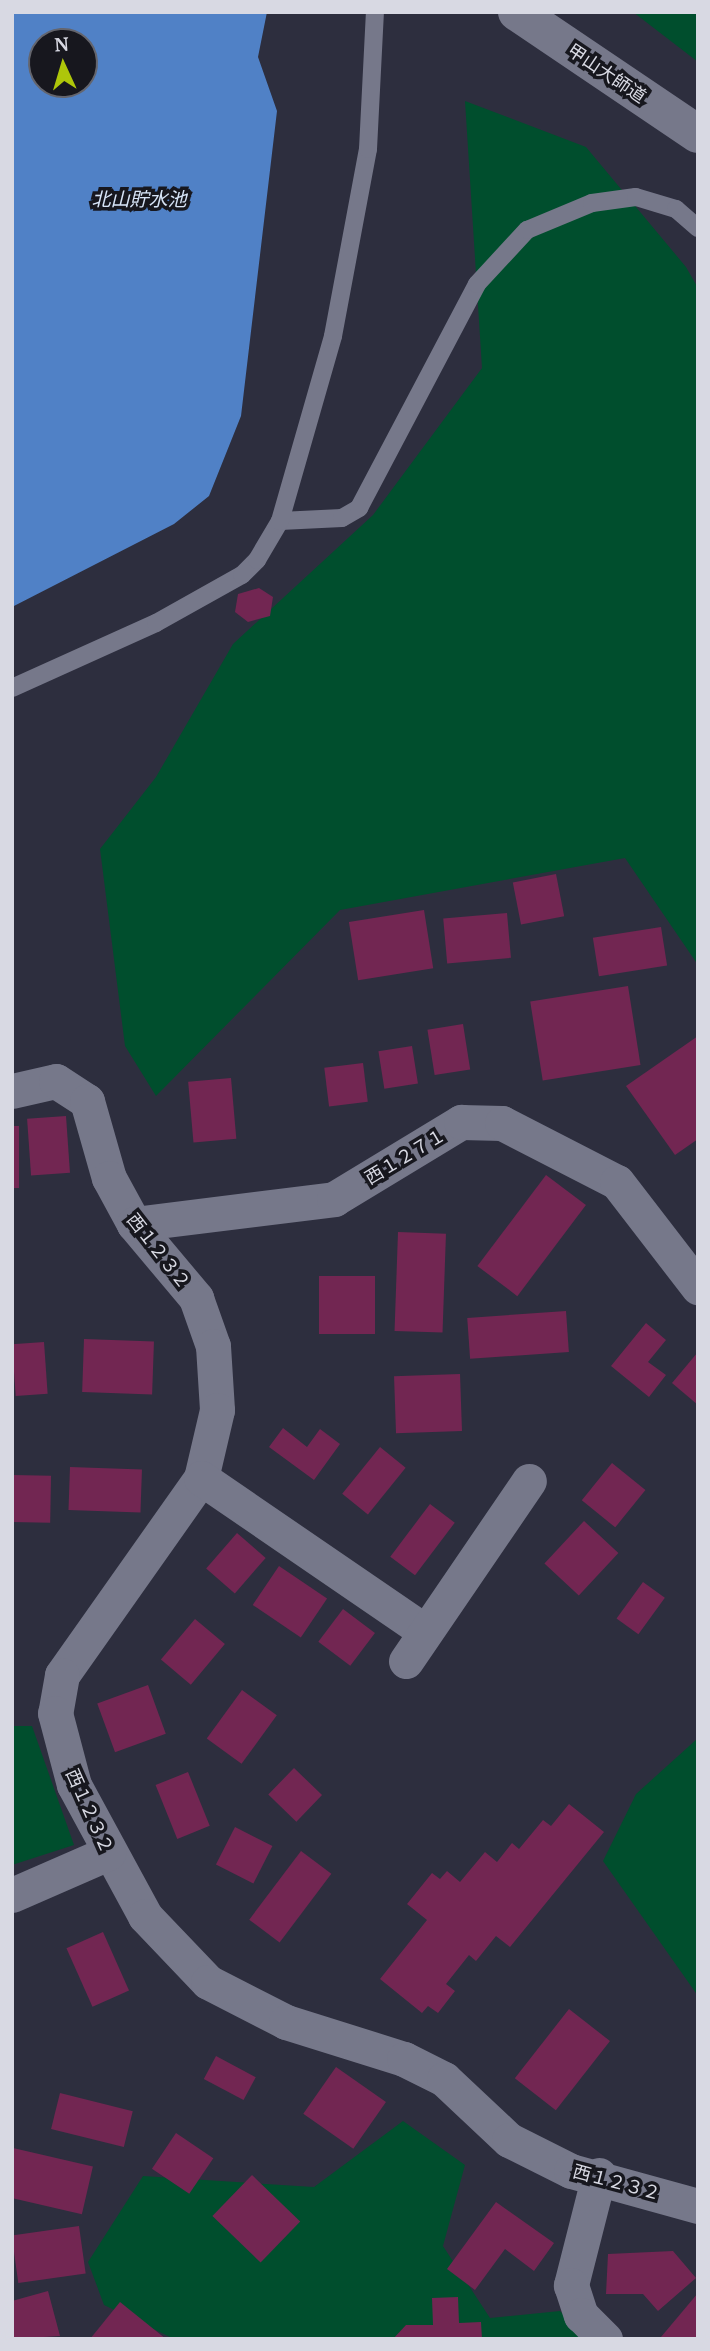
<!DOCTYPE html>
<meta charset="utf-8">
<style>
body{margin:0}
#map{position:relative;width:710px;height:2351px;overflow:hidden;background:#2d2e3e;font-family:"PT Serif","Noto Sans JP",serif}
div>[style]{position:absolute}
.green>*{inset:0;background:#004e2d}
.water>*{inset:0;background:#5081c6}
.building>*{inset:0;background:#722652;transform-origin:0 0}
.lane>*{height:18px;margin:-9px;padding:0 9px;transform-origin:9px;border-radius:9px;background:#76788a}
.street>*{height:35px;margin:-17.5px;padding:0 17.5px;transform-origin:17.5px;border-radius:17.5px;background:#76788a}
.secondary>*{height:38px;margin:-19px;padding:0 19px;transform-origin:19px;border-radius:19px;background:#76788a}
span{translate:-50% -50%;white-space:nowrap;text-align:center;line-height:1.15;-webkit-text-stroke:7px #17171e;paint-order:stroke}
.street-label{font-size:18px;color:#d8d9e3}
.water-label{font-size:19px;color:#d7e4f7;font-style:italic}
.frame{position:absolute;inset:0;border:14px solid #d8d9e3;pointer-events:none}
.north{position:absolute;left:28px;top:28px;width:70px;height:70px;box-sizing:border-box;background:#17171e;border:2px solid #64656d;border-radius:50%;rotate:356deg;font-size:19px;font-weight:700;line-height:28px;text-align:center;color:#d8d9e3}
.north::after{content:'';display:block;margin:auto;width:24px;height:32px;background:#aec60a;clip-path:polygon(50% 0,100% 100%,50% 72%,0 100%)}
</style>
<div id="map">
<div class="green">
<div style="clip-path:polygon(633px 12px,698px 12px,698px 62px)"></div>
<div style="clip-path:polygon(465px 101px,586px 147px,686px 267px,698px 288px,698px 965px,625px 858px,340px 910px,156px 1096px,125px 1046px,100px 849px,156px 777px,233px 644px,373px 515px,482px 368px)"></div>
<div style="clip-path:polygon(12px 1726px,32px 1726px,74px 1845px,12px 1865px)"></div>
<div style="clip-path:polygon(698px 1738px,698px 1996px,603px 1861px,636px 1794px)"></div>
<div style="clip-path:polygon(403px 2121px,465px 2165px,443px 2246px,490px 2318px,560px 2311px,587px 2339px,174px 2339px,104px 2305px,88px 2262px,143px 2176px,314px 2187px)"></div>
</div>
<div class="water">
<div style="clip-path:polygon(evenodd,12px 12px,267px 12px,258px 57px,277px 111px,241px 416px,209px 496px,174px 524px,12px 607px,12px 12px,42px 42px,84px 42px,84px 84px,42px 84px,42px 42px)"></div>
</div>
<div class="building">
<div style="clip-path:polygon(259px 588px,273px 597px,270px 616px,248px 622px,235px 612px,238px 594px)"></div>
<div style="left:556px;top:874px;width:43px;height:44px;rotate:79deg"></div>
<div style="left:424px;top:910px;width:59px;height:76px;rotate:81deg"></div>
<div style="left:507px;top:913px;width:45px;height:64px;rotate:85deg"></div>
<div style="left:661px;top:927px;width:39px;height:69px;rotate:81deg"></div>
<div style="left:628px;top:986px;width:80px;height:99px;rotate:81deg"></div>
<div style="left:463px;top:1024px;width:46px;height:36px;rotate:81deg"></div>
<div style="clip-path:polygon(698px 1036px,698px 1139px,675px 1155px,626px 1086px)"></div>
<div style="left:412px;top:1046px;width:38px;height:34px;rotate:81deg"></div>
<div style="left:363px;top:1063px;width:39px;height:39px;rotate:83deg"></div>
<div style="left:231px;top:1078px;width:61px;height:43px;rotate:85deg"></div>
<div style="left:66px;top:1116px;width:57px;height:39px;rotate:86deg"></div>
<div style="left:12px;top:1126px;width:7px;height:62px"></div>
<div style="left:546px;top:1175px;width:50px;height:114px;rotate:37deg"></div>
<div style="left:398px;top:1232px;width:48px;height:99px;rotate:2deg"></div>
<div style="left:319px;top:1276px;width:56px;height:58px"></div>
<div style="left:566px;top:1311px;width:41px;height:99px;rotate:86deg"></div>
<div style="clip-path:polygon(646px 1323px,666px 1340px,648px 1362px,666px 1375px,649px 1397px,611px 1366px)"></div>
<div style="left:84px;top:1339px;width:70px;height:53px;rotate:2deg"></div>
<div style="left:44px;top:1342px;width:52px;height:32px;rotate:86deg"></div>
<div style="clip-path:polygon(698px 1352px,698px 1405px,672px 1383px)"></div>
<div style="left:460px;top:1374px;width:57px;height:66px;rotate:88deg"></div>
<div style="clip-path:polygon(283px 1428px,307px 1447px,320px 1429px,340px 1444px,314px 1480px,269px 1447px)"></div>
<div style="left:380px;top:1447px;width:33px;height:60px;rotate:39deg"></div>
<div style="left:612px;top:1463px;width:43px;height:48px;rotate:39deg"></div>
<div style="left:70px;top:1467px;width:72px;height:43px;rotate:2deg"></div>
<div style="left:12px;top:1475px;width:39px;height:47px;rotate:1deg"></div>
<div style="left:430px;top:1504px;width:31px;height:66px;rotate:37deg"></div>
<div style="left:584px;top:1521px;width:47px;height:58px;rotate:43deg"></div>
<div style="left:237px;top:1533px;width:38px;height:47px;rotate:41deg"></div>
<div style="left:279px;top:1566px;width:58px;height:47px;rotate:34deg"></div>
<div style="left:643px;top:1582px;width:27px;height:45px;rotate:36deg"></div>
<div style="left:343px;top:1609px;width:40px;height:41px;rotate:37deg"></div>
<div style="left:195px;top:1619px;width:39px;height:53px;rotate:40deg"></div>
<div style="left:148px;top:1685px;width:52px;height:54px;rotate:70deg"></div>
<div style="left:242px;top:1690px;width:43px;height:60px;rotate:36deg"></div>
<div style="left:294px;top:1768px;width:39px;height:37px;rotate:44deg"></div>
<div style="left:188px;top:1772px;width:58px;height:35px;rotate:68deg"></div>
<div style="clip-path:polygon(569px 1804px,604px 1832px,510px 1947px,496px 1936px,476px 1961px,469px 1955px,446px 1984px,455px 1991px,438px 2013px,428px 2006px,422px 2013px,380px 1979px,427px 1920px,407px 1904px,432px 1873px,440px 1879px,447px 1871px,460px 1882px,485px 1852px,497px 1862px,512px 1843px,519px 1849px,543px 1820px,551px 1826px)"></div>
<div style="left:235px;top:1827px;width:42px;height:42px;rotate:27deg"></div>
<div style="left:301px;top:1851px;width:38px;height:86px;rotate:37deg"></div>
<div style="left:103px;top:1932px;width:64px;height:40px;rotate:66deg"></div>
<div style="left:569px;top:2009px;width:52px;height:88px;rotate:38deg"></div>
<div style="left:216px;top:2056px;width:45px;height:26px;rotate:28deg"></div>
<div style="left:336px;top:2067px;width:61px;height:57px;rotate:35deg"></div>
<div style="left:60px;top:2093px;width:75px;height:37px;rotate:14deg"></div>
<div style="left:176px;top:2133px;width:45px;height:43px;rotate:34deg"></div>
<div style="left:13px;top:2148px;width:82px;height:49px;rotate:13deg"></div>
<div style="left:252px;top:2175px;width:67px;height:57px;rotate:44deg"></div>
<div style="clip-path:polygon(496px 2202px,554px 2243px,534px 2271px,505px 2249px,475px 2290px,447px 2269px)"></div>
<div style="left:79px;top:2226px;width:48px;height:68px;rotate:82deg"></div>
<div style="clip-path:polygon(673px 2251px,696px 2278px,658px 2311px,643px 2294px,606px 2294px,608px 2254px)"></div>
<div style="clip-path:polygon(48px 2291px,60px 2336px,12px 2339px,12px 2301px)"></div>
<div style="clip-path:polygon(698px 2293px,698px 2339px,663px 2339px,661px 2337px)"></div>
<div style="clip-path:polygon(458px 2297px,459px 2323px,481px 2322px,482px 2339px,393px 2339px,406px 2325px,433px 2325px,432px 2298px)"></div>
<div style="clip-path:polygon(120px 2302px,166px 2339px,90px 2339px)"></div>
</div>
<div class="lane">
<div style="left:280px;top:521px;width:62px;rotate:-2.8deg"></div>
<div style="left:342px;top:518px;width:20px;rotate:-30deg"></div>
<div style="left:359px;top:508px;width:253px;rotate:-62.2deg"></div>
<div style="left:477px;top:284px;width:74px;rotate:-47.2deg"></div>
<div style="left:527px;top:230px;width:70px;rotate:-22.6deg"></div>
<div style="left:592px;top:203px;width:44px;rotate:-7.8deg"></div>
<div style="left:636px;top:197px;width:42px;rotate:16.7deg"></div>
<div style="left:676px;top:209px;width:29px;rotate:41deg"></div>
<div style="left:12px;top:688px;width:158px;rotate:-24.3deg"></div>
<div style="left:156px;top:623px;width:98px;rotate:-29.2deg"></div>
<div style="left:242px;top:575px;width:21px;rotate:-45deg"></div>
<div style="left:257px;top:560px;width:45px;rotate:-59.5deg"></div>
<div style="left:280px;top:521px;width:192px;rotate:-74deg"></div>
<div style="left:333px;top:336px;width:190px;rotate:-79.4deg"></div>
<div style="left:368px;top:149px;width:137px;rotate:-87.1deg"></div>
</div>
<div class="street">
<div style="left:12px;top:1091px;width:45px;rotate:-12.8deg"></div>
<div style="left:56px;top:1081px;width:37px;rotate:33deg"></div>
<div style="left:87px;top:1101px;width:80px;rotate:74.1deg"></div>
<div style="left:109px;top:1178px;width:52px;rotate:61.5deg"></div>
<div style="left:134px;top:1224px;width:97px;rotate:50deg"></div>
<div style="left:196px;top:1298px;width:51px;rotate:70.5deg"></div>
<div style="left:213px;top:1346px;width:64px;rotate:86.4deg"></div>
<div style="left:217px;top:1410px;width:70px;rotate:103.2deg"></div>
<div style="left:201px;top:1478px;width:241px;rotate:125.2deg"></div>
<div style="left:62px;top:1675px;width:39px;rotate:100deg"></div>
<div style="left:55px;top:1713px;width:74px;rotate:75.2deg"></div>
<div style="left:74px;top:1785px;width:149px;rotate:61.5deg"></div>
<div style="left:145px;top:1916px;width:91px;rotate:46.3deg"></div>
<div style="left:208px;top:1982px;width:88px;rotate:27.1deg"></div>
<div style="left:286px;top:2022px;width:124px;rotate:17.4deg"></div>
<div style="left:404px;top:2059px;width:45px;rotate:26.6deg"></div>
<div style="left:444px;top:2079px;width:89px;rotate:43.2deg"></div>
<div style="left:509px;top:2140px;width:69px;rotate:26.6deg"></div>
<div style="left:571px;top:2171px;width:132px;rotate:15.4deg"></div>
<div style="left:134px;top:1224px;width:202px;rotate:-7.1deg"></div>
<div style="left:334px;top:1199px;width:149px;rotate:-31.2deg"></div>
<div style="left:461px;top:1122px;width:41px;rotate:1.4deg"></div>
<div style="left:502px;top:1123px;width:129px;rotate:27.2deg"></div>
<div style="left:617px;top:1182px;width:133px;rotate:52.4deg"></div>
<div style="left:201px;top:1478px;width:269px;rotate:34.4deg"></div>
<div style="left:406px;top:1661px;width:218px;rotate:-55.7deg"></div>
<div style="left:12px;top:1895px;width:105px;rotate:-23.6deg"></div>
<div style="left:599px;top:2175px;width:114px;rotate:104.3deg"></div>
<div style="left:571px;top:2285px;width:32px;rotate:72deg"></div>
<div style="left:581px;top:2315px;width:34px;rotate:45deg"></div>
</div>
<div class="secondary">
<div style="left:517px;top:12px;width:218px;rotate:34deg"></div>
</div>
<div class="street-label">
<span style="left:607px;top:73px;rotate:34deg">甲山大師道</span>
<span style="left:405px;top:1156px;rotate:-31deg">西１２７１</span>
<span style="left:159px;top:1251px;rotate:52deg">西１２３２</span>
<span style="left:90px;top:1811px;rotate:66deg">西１２３２</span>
<span style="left:617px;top:2182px;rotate:15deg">西１２３２</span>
</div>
<div class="water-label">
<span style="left:139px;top:199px">北山貯水池</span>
</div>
<div class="frame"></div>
<div class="north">N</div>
</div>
